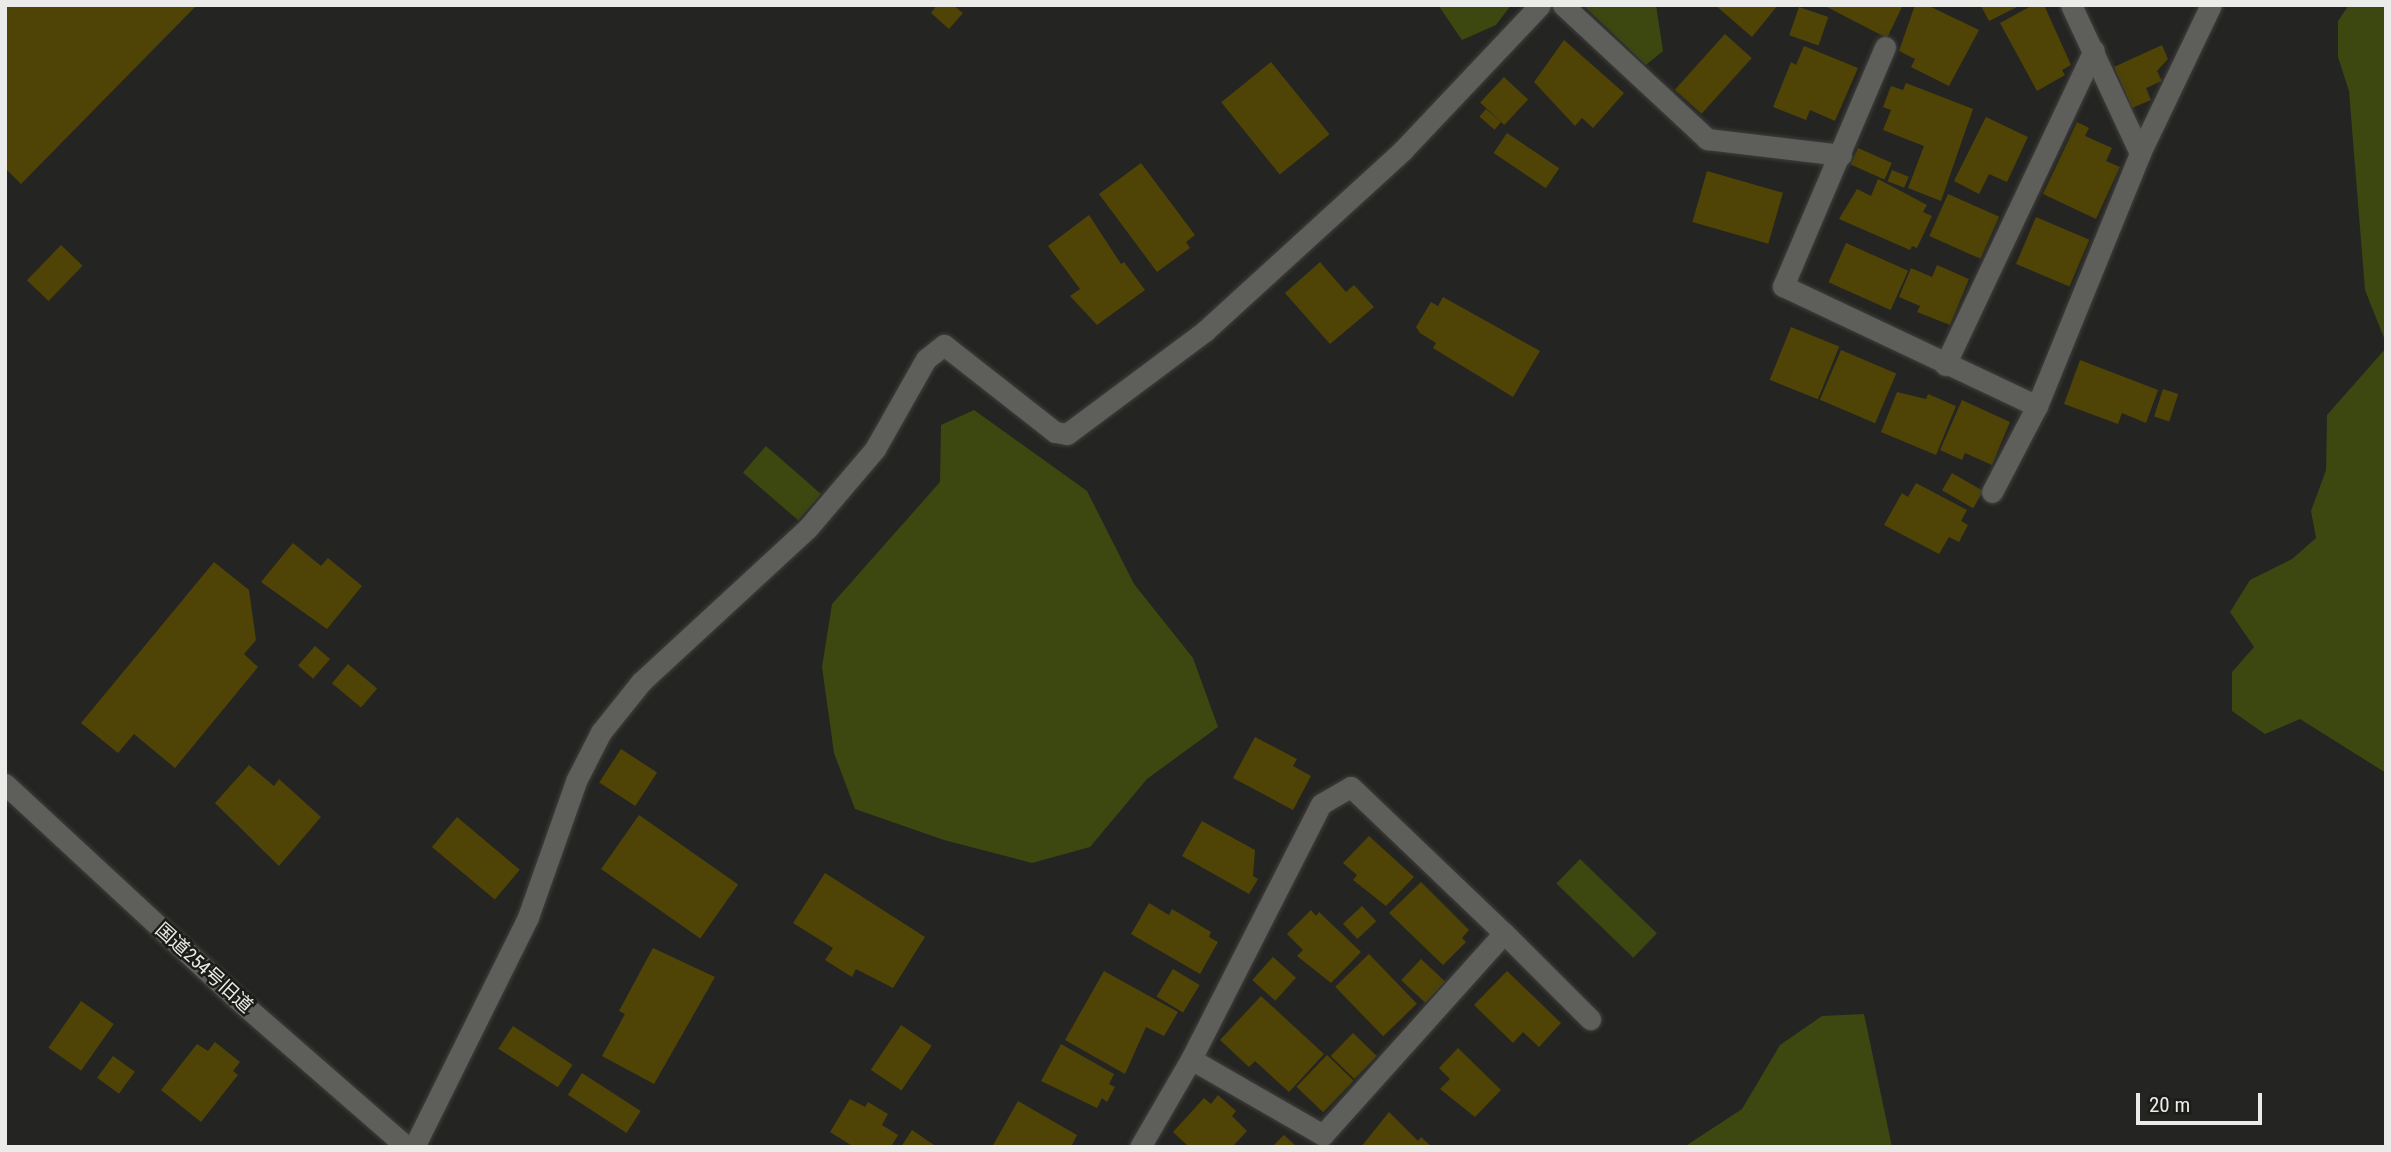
<!DOCTYPE html>
<meta charset="utf-8">
<style>
body{margin:0}
#map{position:relative;width:2391px;height:1152px;overflow:hidden;background:#242422;font-family:"Roboto Condensed","Noto Sans JP",sans-serif}
div>[style]{position:absolute}
.green>*{inset:0;background:#3d4710;transform-origin:0 0}
.building>*{inset:0;background:#4f4405;transform-origin:0 0}
.roads{filter:drop-shadow(0 0 2px #3f3e3c) drop-shadow(0 0 2px #3f3e3c)}
.minor>*{height:21px;margin:-10.5px;padding:0 10.5px;transform-origin:10.5px;border-radius:10.5px;background:#5e5e5b}
.tertiary>*{height:21px;margin:-10.5px;padding:0 10.5px;transform-origin:10.5px;border-radius:10.5px;background:#5e5e5b}
span{translate:-50% -50%;white-space:nowrap;text-align:center;line-height:1.15;-webkit-text-stroke:5px #1b1b18;paint-order:stroke}
.street-label{font-size:19px;color:#ebebe9}
.frame{position:absolute;inset:0;border:7px solid #ebebe9;pointer-events:none}
.scale{position:absolute;left:2136px;top:1093px;width:126px;height:32px;box-sizing:border-box;border:4px solid #ebebe9;border-top:0;padding-left:9px;font-size:21px;line-height:24px;white-space:nowrap;color:#ebebe9;-webkit-text-stroke:5px #1b1b18;paint-order:stroke}
</style>
<div id="map">
<div class="green">
<div style="clip-path:polygon(1438px 5px,1511px 5px,1496px 25px,1462px 40px)"></div>
<div style="clip-path:polygon(1583px 5px,1656px 5px,1663px 51px,1646px 65px)"></div>
<div style="clip-path:polygon(2349px 5px,2386px 5px,2386px 343px,2365px 290px,2349px 91px,2338px 57px,2338px 21px)"></div>
<div style="clip-path:polygon(2386px 348px,2386px 773px,2300px 719px,2265px 734px,2232px 711px,2232px 672px,2254px 647px,2230px 612px,2250px 580px,2292px 559px,2316px 538px,2311px 511px,2326px 470px,2327px 415px)"></div>
<div style="clip-path:polygon(974px 410px,1087px 491px,1134px 584px,1193px 658px,1218px 727px,1147px 779px,1090px 847px,1032px 863px,944px 840px,855px 809px,834px 753px,822px 667px,832px 604px,940px 482px,941px 425px)"></div>
<div style="left:766px;top:446px;width:73px;height:35px;rotate:41deg"></div>
<div style="left:1580px;top:859px;width:107px;height:34px;rotate:44deg"></div>
<div style="clip-path:polygon(1864px 1014px,1892px 1147px,1684px 1147px,1742px 1109px,1780px 1045px,1822px 1016px)"></div>
</div>
<div class="building">
<div style="clip-path:polygon(5px 5px,197px 5px,21px 184px,5px 168px)"></div>
<div style="clip-path:polygon(937px 5px,953px 5px,963px 13px,949px 29px,931px 13px)"></div>
<div style="clip-path:polygon(1715px 5px,1778px 5px,1752px 37px)"></div>
<div style="clip-path:polygon(1823px 5px,1903px 5px,1887px 38px)"></div>
<div style="clip-path:polygon(1915px 5px,1927px 5px,1979px 30px,1949px 86px,1911px 67px,1915px 59px,1899px 51px)"></div>
<div style="clip-path:polygon(1976px 5px,2021px 5px,1989px 21px,1981px 6px)"></div>
<div style="clip-path:polygon(2033px 5px,2044px 5px,2071px 65px,2062px 70px,2065px 75px,2037px 91px,2000px 23px)"></div>
<div style="left:1799px;top:7px;width:31px;height:30px;rotate:19deg"></div>
<div style="left:1725px;top:34px;width:36px;height:75px;rotate:42deg"></div>
<div style="clip-path:polygon(1564px 40px,1624px 93px,1593px 128px,1582px 118px,1575px 126px,1534px 82px)"></div>
<div style="clip-path:polygon(2162px 45px,2168px 59px,2157px 71px,2162px 81px,2146px 88px,2151px 100px,2132px 108px,2114px 67px)"></div>
<div style="clip-path:polygon(1804px 46px,1858px 68px,1835px 121px,1810px 110px,1806px 120px,1773px 107px,1791px 62px,1796px 65px)"></div>
<div style="left:1271px;top:62px;width:93px;height:64px;rotate:51deg"></div>
<div style="left:1504px;top:77px;width:33px;height:35px;rotate:43deg"></div>
<div style="clip-path:polygon(1906px 83px,1973px 109px,1941px 201px,1908px 188px,1924px 146px,1883px 130px,1891px 110px,1883px 107px,1891px 86px,1903px 90px)"></div>
<div style="left:1486px;top:109px;width:20px;height:10px;rotate:41deg"></div>
<div style="clip-path:polygon(1986px 117px,2028px 137px,2007px 182px,1989px 174px,1979px 194px,1954px 181px)"></div>
<div style="clip-path:polygon(2077px 122px,2089px 128px,2085px 136px,2112px 148px,2106px 161px,2120px 167px,2096px 219px,2043px 194px)"></div>
<div style="left:1507px;top:133px;width:63px;height:24px;rotate:34deg"></div>
<div style="left:1858px;top:148px;width:37px;height:18px;rotate:24deg"></div>
<div style="clip-path:polygon(1141px 163px,1195px 235px,1186px 242px,1190px 248px,1157px 272px,1099px 194px)"></div>
<div style="left:1892px;top:170px;width:18px;height:12px;rotate:22deg"></div>
<div style="left:1707px;top:171px;width:79px;height:53px;rotate:16deg"></div>
<div style="clip-path:polygon(1878px 179px,1927px 205px,1923px 212px,1932px 216px,1917px 248px,1912px 246px,1910px 250px,1839px 219px,1857px 189px,1871px 196px)"></div>
<div style="left:1948px;top:194px;width:56px;height:46px;rotate:24deg"></div>
<div style="clip-path:polygon(1089px 215px,1121px 264px,1124px 262px,1145px 290px,1097px 325px,1070px 296px,1080px 289px,1048px 246px)"></div>
<div style="left:2036px;top:217px;width:58px;height:51px;rotate:23deg"></div>
<div style="left:1846px;top:243px;width:68px;height:43px;rotate:24deg"></div>
<div style="left:61px;top:245px;width:30px;height:49px;rotate:44deg"></div>
<div style="clip-path:polygon(1320px 262px,1346px 292px,1354px 285px,1374px 307px,1330px 344px,1285px 293px)"></div>
<div style="clip-path:polygon(1937px 265px,1969px 279px,1950px 325px,1917px 312px,1920px 306px,1899px 297px,1911px 268px,1932px 277px)"></div>
<div style="clip-path:polygon(1443px 297px,1540px 351px,1513px 397px,1433px 348px,1436px 343px,1420px 333px,1416px 327px,1431px 302px,1438px 306px)"></div>
<div style="left:1791px;top:327px;width:52px;height:57px;rotate:22deg"></div>
<div style="left:1841px;top:350px;width:60px;height:54px;rotate:23deg"></div>
<div style="clip-path:polygon(2080px 360px,2158px 390px,2146px 423px,2122px 413px,2118px 424px,2064px 404px)"></div>
<div style="left:2163px;top:389px;width:16px;height:29px;rotate:18deg"></div>
<div style="clip-path:polygon(1897px 392px,1926px 399px,1928px 394px,1956px 406px,1936px 455px,1881px 432px)"></div>
<div style="clip-path:polygon(1962px 400px,2010px 422px,1992px 465px,1965px 453px,1962px 460px,1940px 450px)"></div>
<div style="left:1952px;top:473px;width:36px;height:20px;rotate:30deg"></div>
<div style="clip-path:polygon(1916px 483px,1967px 510px,1961px 521px,1968px 525px,1959px 542px,1949px 537px,1939px 554px,1884px 525px,1902px 493px,1908px 497px)"></div>
<div style="clip-path:polygon(293px 543px,321px 566px,328px 558px,362px 586px,327px 629px,261px 582px)"></div>
<div style="clip-path:polygon(214px 562px,249px 590px,256px 640px,244px 654px,258px 667px,175px 768px,134px 734px,118px 753px,81px 723px)"></div>
<div style="left:315px;top:646px;width:20px;height:26px;rotate:41deg"></div>
<div style="left:348px;top:664px;width:38px;height:25px;rotate:40deg"></div>
<div style="clip-path:polygon(1255px 737px,1297px 759px,1293px 766px,1311px 776px,1293px 810px,1233px 778px)"></div>
<div style="left:621px;top:749px;width:43px;height:40px;rotate:33deg"></div>
<div style="clip-path:polygon(249px 765px,274px 786px,279px 779px,321px 817px,279px 866px,215px 803px)"></div>
<div style="left:639px;top:815px;width:121px;height:66px;rotate:35deg"></div>
<div style="left:457px;top:817px;width:82px;height:39px;rotate:40deg"></div>
<div style="clip-path:polygon(1202px 821px,1255px 850px,1253px 876px,1258px 879px,1249px 894px,1182px 856px)"></div>
<div style="clip-path:polygon(1369px 836px,1414px 877px,1386px 906px,1353px 880px,1357px 875px,1343px 863px)"></div>
<div style="clip-path:polygon(825px 873px,925px 937px,893px 988px,856px 969px,852px 977px,825px 960px,833px 948px,793px 923px)"></div>
<div style="clip-path:polygon(1421px 882px,1469px 930px,1462px 938px,1466px 942px,1443px 965px,1389px 913px)"></div>
<div style="clip-path:polygon(1149px 903px,1169px 915px,1172px 909px,1211px 932px,1209px 937px,1218px 942px,1200px 974px,1131px 934px)"></div>
<div style="left:1362px;top:906px;width:21px;height:26px;rotate:47deg"></div>
<div style="clip-path:polygon(1311px 910px,1316px 916px,1319px 912px,1361px 952px,1331px 983px,1297px 956px,1303px 950px,1287px 934px)"></div>
<div style="clip-path:polygon(653px 948px,715px 977px,654px 1084px,602px 1056px,625px 1014px,619px 1011px)"></div>
<div style="left:1369px;top:954px;width:69px;height:47px;rotate:46deg"></div>
<div style="left:1273px;top:957px;width:31px;height:31px;rotate:42deg"></div>
<div style="left:1421px;top:959px;width:33px;height:29px;rotate:43deg"></div>
<div style="left:1173px;top:969px;width:31px;height:32px;rotate:31deg"></div>
<div style="clip-path:polygon(1104px 971px,1178px 1012px,1164px 1036px,1146px 1027px,1125px 1074px,1065px 1040px)"></div>
<div style="clip-path:polygon(1507px 971px,1561px 1023px,1539px 1047px,1523px 1032px,1513px 1043px,1474px 1005px)"></div>
<div style="clip-path:polygon(1261px 996px,1324px 1054px,1289px 1092px,1255px 1061px,1249px 1067px,1220px 1040px)"></div>
<div style="left:81px;top:1001px;width:40px;height:57px;rotate:35deg"></div>
<div style="left:901px;top:1025px;width:37px;height:54px;rotate:34deg"></div>
<div style="left:513px;top:1026px;width:71px;height:27px;rotate:33deg"></div>
<div style="left:1353px;top:1033px;width:33px;height:32px;rotate:44deg"></div>
<div style="clip-path:polygon(215px 1042px,240px 1062px,233px 1071px,238px 1075px,201px 1122px,161px 1090px,197px 1044px,208px 1051px)"></div>
<div style="clip-path:polygon(1061px 1044px,1114px 1074px,1109px 1084px,1115px 1087px,1107px 1102px,1102px 1098px,1097px 1108px,1041px 1081px)"></div>
<div style="clip-path:polygon(1458px 1048px,1501px 1090px,1475px 1117px,1440px 1089px,1450px 1079px,1439px 1068px)"></div>
<div style="left:1327px;top:1055px;width:37px;height:44px;rotate:44deg"></div>
<div style="left:113px;top:1056px;width:27px;height:27px;rotate:36deg"></div>
<div style="left:582px;top:1073px;width:70px;height:26px;rotate:33deg"></div>
<div style="clip-path:polygon(1218px 1095px,1236px 1111px,1232px 1116px,1247px 1131px,1232px 1147px,1189px 1147px,1173px 1132px,1204px 1098px,1211px 1104px)"></div>
<div style="clip-path:polygon(850px 1099px,865px 1107px,868px 1102px,888px 1114px,882px 1125px,898px 1135px,891px 1147px,854px 1147px,830px 1132px)"></div>
<div style="clip-path:polygon(1018px 1101px,1077px 1135px,1071px 1147px,992px 1147px)"></div>
<div style="clip-path:polygon(1389px 1112px,1418px 1141px,1421px 1137px,1432px 1147px,1361px 1147px)"></div>
<div style="clip-path:polygon(912px 1130px,937px 1147px,901px 1147px)"></div>
<div style="clip-path:polygon(1284px 1135px,1297px 1147px,1272px 1147px)"></div>
</div>
<div class="roads">
<div class="minor">
<div style="left:1563px;top:5px;width:197px;rotate:42.9deg"></div>
<div style="left:1707px;top:139px;width:135px;rotate:6.8deg"></div>
<div style="left:2071px;top:5px;width:163px;rotate:65deg"></div>
<div style="left:1885px;top:47px;width:260px;rotate:113.1deg"></div>
<div style="left:1783px;top:286px;width:281px;rotate:25.3deg"></div>
<div style="left:1945px;top:365px;width:348px;rotate:-64.7deg"></div>
<div style="left:1992px;top:492px;width:97px;rotate:-62.4deg"></div>
<div style="left:2037px;top:406px;width:273px;rotate:-67.8deg"></div>
<div style="left:2140px;top:153px;width:164px;rotate:-64.4deg"></div>
<div style="left:1504px;top:933px;width:122px;rotate:45deg"></div>
<div style="left:414px;top:1147px;width:257px;rotate:-63.6deg"></div>
<div style="left:528px;top:917px;width:146px;rotate:-70.5deg"></div>
<div style="left:577px;top:779px;width:53px;rotate:-62.9deg"></div>
<div style="left:601px;top:732px;width:64px;rotate:-51.3deg"></div>
<div style="left:641px;top:682px;width:226px;rotate:-42.7deg"></div>
<div style="left:807px;top:529px;width:105px;rotate:-49.6deg"></div>
<div style="left:875px;top:449px;width:103px;rotate:-60.5deg"></div>
<div style="left:926px;top:359px;width:23px;rotate:-38deg"></div>
<div style="left:944px;top:345px;width:141px;rotate:38.1deg"></div>
<div style="left:1055px;top:432px;width:12px;rotate:9deg"></div>
<div style="left:1067px;top:434px;width:172px;rotate:-36.7deg"></div>
<div style="left:1205px;top:331px;width:268px;rotate:-42.4deg"></div>
<div style="left:1403px;top:150px;width:199px;rotate:-46.6deg"></div>
<div style="left:1140px;top:1147px;width:102px;rotate:-59.9deg"></div>
<div style="left:1191px;top:1059px;width:286px;rotate:-63deg"></div>
<div style="left:1321px;top:804px;width:34px;rotate:-30deg"></div>
<div style="left:1351px;top:787px;width:211px;rotate:43.7deg"></div>
<div style="left:1504px;top:933px;width:271px;rotate:131.9deg"></div>
<div style="left:1323px;top:1135px;width:152px;rotate:-150.1deg"></div>
</div>
<div class="tertiary">
<div style="left:5px;top:784px;width:315px;rotate:42.8deg"></div>
<div style="left:236px;top:998px;width:227px;rotate:41.1deg"></div>
</div>
</div>
<div class="street-label">
<span style="left:204px;top:968px;rotate:42deg">国道254号旧道</span>
</div>
<div class="frame"></div>
<div class="scale">20 m</div>
</div>
